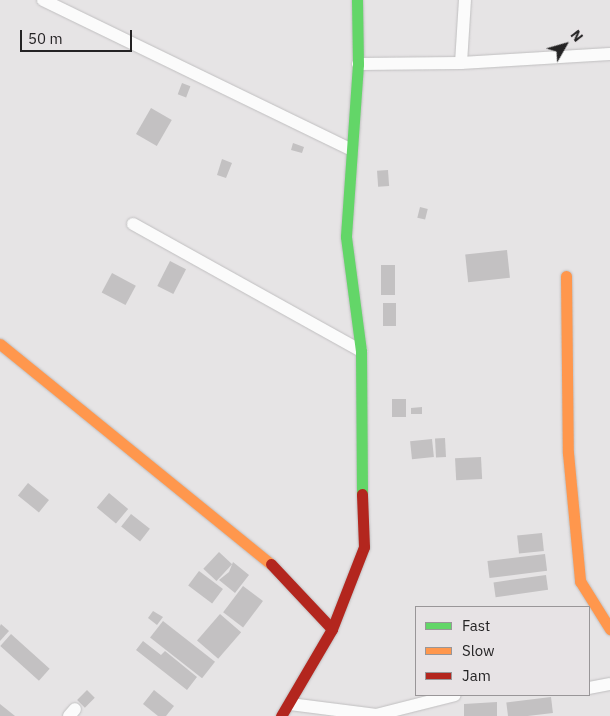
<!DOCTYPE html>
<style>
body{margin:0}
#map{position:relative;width:610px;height:716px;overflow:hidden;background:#e6e4e5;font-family:"IBM Plex Sans",sans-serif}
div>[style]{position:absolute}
.building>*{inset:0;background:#c3c1c2;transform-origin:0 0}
.roads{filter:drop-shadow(0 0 1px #c0bfc0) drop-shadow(0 0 1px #c0bfc0)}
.street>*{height:12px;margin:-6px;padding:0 6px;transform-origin:6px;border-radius:6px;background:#fbfbfb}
.fast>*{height:11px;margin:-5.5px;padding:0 5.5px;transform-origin:5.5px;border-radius:5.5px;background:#63d668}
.slow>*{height:11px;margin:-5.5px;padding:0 5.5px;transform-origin:5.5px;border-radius:5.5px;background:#ff974d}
.jam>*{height:11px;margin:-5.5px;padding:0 5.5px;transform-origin:5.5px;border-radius:5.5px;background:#b3261e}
span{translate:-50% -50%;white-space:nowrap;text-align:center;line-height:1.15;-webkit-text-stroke:5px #e7e3e5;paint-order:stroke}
.legend{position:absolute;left:415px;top:606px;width:175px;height:90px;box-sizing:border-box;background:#e7e3e5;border:1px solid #999698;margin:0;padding:6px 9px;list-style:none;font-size:15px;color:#242324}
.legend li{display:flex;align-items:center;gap:10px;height:25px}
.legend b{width:25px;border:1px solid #999698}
.north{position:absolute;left:540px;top:20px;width:50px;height:50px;-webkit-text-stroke:4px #e7e3e5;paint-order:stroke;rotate:52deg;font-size:14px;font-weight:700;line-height:20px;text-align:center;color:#242324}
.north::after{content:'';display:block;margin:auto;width:18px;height:22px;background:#242324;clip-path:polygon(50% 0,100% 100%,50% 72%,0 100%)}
.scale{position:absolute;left:20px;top:30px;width:112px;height:22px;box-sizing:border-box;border:2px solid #242324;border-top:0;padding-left:6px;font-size:15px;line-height:18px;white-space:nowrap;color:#242324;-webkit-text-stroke:4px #e7e3e5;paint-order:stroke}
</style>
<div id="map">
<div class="building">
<div style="left:182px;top:83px;width:9px;height:12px;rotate:21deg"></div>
<div style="left:151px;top:108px;width:24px;height:30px;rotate:30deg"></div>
<div style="clip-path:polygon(293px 143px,304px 147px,302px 153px,291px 150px)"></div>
<div style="clip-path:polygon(222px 159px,232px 163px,226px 178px,217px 175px)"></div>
<div style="left:388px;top:170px;width:16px;height:11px;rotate:86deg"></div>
<div style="left:420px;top:207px;width:8px;height:11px;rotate:14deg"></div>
<div style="left:507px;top:250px;width:28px;height:42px;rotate:84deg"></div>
<div style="left:170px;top:261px;width:18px;height:28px;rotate:27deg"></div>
<div style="left:381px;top:265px;width:14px;height:30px"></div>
<div style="left:112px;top:273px;width:27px;height:22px;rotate:28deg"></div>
<div style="left:383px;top:303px;width:13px;height:23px"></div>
<div style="left:392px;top:399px;width:14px;height:18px"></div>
<div style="clip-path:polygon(422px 407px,422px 414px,411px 414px,411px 408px)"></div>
<div style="left:445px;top:438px;width:19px;height:10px;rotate:87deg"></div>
<div style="left:432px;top:439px;width:18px;height:22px;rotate:84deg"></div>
<div style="left:481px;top:457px;width:22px;height:26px;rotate:87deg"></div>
<div style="left:28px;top:483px;width:27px;height:16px;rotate:39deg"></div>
<div style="left:109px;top:493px;width:25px;height:19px;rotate:40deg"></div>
<div style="left:131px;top:514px;width:24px;height:16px;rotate:38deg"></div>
<div style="left:542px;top:533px;width:18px;height:25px;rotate:84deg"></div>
<div style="left:219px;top:552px;width:18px;height:23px;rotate:43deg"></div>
<div style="left:545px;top:554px;width:17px;height:58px;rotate:83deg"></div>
<div style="clip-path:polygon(233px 562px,249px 575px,235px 593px,219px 580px,229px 572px)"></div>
<div style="left:199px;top:571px;width:30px;height:18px;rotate:37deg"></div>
<div style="left:546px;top:575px;width:15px;height:53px;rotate:82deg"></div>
<div style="left:243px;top:586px;width:25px;height:33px;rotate:37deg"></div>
<div style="clip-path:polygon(153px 611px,163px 617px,157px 625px,148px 618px)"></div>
<div style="left:220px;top:614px;width:28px;height:35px;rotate:41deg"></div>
<div style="left:163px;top:621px;width:66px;height:21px;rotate:38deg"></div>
<div style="clip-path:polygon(1px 624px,9px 631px,0 641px,0 626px)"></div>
<div style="left:11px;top:634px;width:52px;height:16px;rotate:42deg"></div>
<div style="clip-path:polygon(143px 641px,161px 655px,165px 651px,197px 677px,187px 690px,136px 650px)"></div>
<div style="left:87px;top:690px;width:11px;height:14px;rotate:45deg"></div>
<div style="clip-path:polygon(154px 690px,174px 706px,166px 716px,158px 716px,143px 704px)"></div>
<div style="left:551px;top:697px;width:16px;height:45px;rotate:83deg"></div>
<div style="clip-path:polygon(497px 702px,497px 716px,464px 716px,464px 704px)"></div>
<div style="clip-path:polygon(0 704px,15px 716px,0 716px)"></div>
</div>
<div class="roads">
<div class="street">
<div style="left:43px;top:0;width:343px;rotate:25.9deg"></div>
<div style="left:461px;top:63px;width:149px;rotate:-3.5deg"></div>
<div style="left:358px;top:64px;width:103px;rotate:-0.6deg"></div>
<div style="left:461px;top:63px;width:63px;rotate:-86.4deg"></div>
<div style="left:133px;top:224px;width:261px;rotate:29.1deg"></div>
<div style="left:589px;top:688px;width:21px;rotate:-11deg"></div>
<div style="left:290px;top:704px;width:87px;rotate:7.3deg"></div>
<div style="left:376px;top:715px;width:81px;rotate:-14.2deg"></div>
<div style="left:69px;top:716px;width:9px;rotate:-49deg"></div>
</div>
<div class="fast">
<div style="left:357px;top:0;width:64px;rotate:89.1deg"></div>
<div style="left:358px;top:64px;width:173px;rotate:94deg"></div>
<div style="left:346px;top:237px;width:115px;rotate:82.5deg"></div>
<div style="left:361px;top:351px;width:143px;rotate:89.6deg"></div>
</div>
<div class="slow">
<div style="left:566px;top:276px;width:177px;rotate:89.4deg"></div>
<div style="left:568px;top:453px;width:129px;rotate:84.6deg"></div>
<div style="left:580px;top:581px;width:57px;rotate:58deg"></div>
<div style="left:0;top:344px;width:349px;rotate:39.1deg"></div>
</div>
<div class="jam">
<div style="left:271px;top:564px;width:89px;rotate:46.8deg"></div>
<div style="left:281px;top:716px;width:101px;rotate:-59.6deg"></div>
<div style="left:332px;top:629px;width:88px;rotate:-68.7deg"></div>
<div style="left:364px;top:547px;width:53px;rotate:-92.2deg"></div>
</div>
</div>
<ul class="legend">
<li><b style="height:6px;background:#63d668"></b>Fast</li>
<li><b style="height:6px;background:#ff974d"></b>Slow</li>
<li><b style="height:6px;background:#b3261e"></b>Jam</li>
</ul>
<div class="north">N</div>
<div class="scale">50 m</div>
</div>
